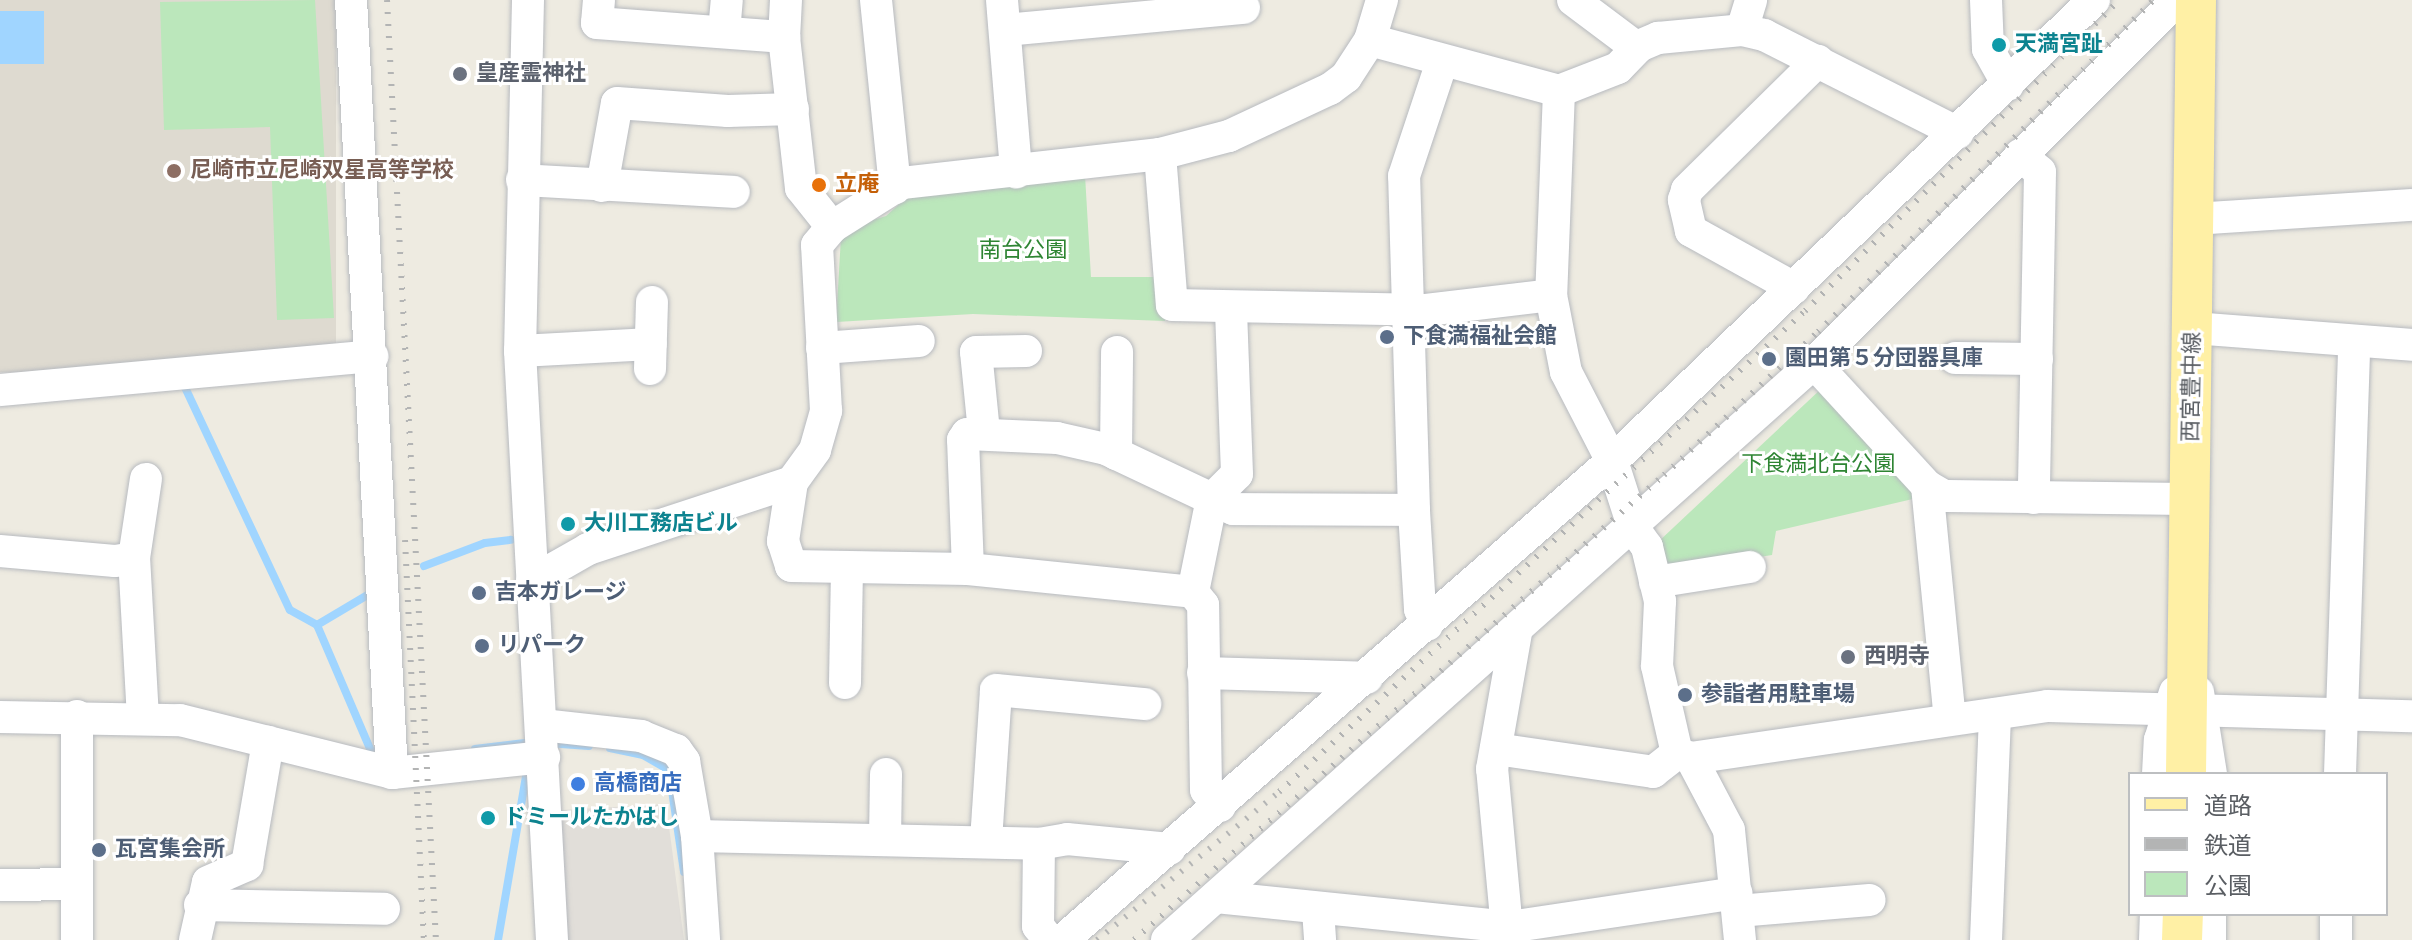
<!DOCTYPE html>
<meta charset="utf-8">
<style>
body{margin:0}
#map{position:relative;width:2412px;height:940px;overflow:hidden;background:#eeebe1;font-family:"Alegreya Sans","Noto Sans JP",sans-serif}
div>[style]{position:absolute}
.industrial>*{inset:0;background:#e1ded9}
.education>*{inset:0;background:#dedad0;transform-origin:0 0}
.green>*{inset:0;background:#bbe7bb}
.water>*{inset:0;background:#a0d5ff;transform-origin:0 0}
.stream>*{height:8px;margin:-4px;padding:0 4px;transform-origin:4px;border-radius:4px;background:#a0d5ff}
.roads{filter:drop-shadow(0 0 2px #b7babf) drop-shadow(0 0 2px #b7babf)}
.minor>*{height:32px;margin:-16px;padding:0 16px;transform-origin:16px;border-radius:16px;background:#fff}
.major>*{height:40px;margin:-20px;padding:0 20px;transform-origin:20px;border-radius:20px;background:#fff0a5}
.rail>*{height:6px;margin-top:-3px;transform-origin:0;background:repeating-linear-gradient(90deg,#b3b4b4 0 2px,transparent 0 12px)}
.dots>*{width:22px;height:22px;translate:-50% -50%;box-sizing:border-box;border:4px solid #fff;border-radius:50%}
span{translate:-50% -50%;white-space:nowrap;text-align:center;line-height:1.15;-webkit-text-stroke:6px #fff;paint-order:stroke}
.culture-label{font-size:22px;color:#0d838f;font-weight:700}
.left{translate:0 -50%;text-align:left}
.worship-label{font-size:22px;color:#5b616d;font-weight:700}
.education-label{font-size:22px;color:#785e54;font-weight:700}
.food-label{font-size:22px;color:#c56008;font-weight:700}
.park-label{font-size:22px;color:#2e8533}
.service-label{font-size:22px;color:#4e5e75;font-weight:700}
.street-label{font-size:22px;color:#5a5e63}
.shop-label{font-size:22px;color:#366cbe;font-weight:700}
.legend{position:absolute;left:2128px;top:772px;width:260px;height:144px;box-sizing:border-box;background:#fff;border:2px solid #bdbfc1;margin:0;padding:10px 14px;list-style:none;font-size:24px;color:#5a5e63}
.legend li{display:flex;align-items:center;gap:16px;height:40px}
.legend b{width:40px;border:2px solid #bdbfc1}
</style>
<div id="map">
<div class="industrial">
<div style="clip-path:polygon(666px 804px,684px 940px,566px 940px,561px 810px)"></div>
</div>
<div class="education">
<div style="left:0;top:0;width:336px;height:372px"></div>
</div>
<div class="green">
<div style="clip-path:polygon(315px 0,334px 318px,277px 320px,270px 127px,164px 130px,160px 2px)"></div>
<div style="clip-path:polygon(1085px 175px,1091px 277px,1164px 277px,1165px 321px,973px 314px,836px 322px,841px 237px,860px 224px,886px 216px,907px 197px)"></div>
<div style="clip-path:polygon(1822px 388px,1917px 498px,1776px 531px,1772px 555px,1663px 572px,1657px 543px)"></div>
</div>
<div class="water">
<div style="left:0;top:11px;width:44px;height:53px"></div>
</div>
<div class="stream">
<div style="left:182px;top:381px;width:253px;rotate:64.8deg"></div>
<div style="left:290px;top:610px;width:31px;rotate:29deg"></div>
<div style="left:317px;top:625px;width:137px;rotate:66.8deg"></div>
<div style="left:371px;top:751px;width:12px;rotate:9deg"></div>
<div style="left:424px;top:566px;width:65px;rotate:-20.7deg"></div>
<div style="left:485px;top:543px;width:26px;rotate:-7deg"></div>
<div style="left:317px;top:625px;width:69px;rotate:-30.7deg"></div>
<div style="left:547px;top:743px;width:42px;rotate:4.1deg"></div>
<div style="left:610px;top:748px;width:34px;rotate:12deg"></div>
<div style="left:643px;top:755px;width:30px;rotate:30deg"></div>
<div style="left:669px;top:770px;width:103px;rotate:81.6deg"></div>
<div style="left:475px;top:749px;width:58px;rotate:-6.9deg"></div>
<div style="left:498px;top:940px;width:171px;rotate:-80.3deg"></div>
</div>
<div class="roads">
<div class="minor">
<div style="left:351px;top:0;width:774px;rotate:86.96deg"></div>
<div style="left:528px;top:0;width:351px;rotate:91.3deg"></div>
<div style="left:520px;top:351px;width:590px;rotate:86.89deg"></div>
<div style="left:599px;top:0;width:23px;rotate:95deg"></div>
<div style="left:597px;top:23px;width:188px;rotate:4.3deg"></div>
<div style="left:786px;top:0;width:37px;rotate:93deg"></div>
<div style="left:784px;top:37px;width:152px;rotate:83.6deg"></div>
<div style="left:801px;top:188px;width:50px;rotate:51.5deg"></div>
<div style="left:876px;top:0;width:189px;rotate:84.2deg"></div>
<div style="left:1002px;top:0;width:173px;rotate:85.3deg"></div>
<div style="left:1573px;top:0;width:80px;rotate:36.9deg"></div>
<div style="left:1986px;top:0;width:49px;rotate:87.7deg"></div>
<div style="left:1988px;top:49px;width:41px;rotate:60.9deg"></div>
<div style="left:1005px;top:30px;width:240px;rotate:-5.3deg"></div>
<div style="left:1742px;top:30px;width:31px;rotate:-73deg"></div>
<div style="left:724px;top:32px;width:32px;rotate:-85deg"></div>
<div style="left:1370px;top:40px;width:196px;rotate:15.1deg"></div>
<div style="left:1559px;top:91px;width:63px;rotate:-21.3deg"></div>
<div style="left:1618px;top:68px;width:30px;rotate:-46deg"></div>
<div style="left:1639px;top:46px;width:21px;rotate:-23deg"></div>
<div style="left:1658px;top:38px;width:84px;rotate:-5.4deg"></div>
<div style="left:1742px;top:30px;width:23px;rotate:13deg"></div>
<div style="left:1764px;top:35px;width:217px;rotate:26.8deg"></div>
<div style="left:1559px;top:91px;width:204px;rotate:92.2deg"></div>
<div style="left:1551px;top:295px;width:78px;rotate:79deg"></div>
<div style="left:1566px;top:372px;width:100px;rotate:62.7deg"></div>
<div style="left:1612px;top:461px;width:71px;rotate:72.1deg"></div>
<div style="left:1634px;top:529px;width:22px;rotate:54deg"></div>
<div style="left:1647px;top:547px;width:56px;rotate:76.5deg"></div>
<div style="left:1660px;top:601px;width:65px;rotate:92.6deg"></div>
<div style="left:1657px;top:666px;width:89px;rotate:77.1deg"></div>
<div style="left:1160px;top:154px;width:151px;rotate:85.5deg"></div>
<div style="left:1172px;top:305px;width:254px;rotate:1.1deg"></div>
<div style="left:1426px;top:310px;width:126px;rotate:-6.8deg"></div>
<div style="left:2020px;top:155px;width:26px;rotate:40deg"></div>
<div style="left:2040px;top:172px;width:326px;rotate:91.1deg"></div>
<div style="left:522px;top:180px;width:212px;rotate:3.2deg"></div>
<div style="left:602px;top:186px;width:84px;rotate:-79.8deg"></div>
<div style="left:617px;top:103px;width:111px;rotate:4.1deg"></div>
<div style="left:728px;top:111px;width:65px;rotate:-1.8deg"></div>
<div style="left:2194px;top:219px;width:218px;rotate:-3.7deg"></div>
<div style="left:1794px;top:288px;width:118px;rotate:-151deg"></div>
<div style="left:1691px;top:231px;width:32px;rotate:-103deg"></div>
<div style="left:1684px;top:200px;width:10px;rotate:-73deg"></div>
<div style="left:1687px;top:190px;width:184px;rotate:-44.6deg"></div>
<div style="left:2193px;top:328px;width:220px;rotate:4.4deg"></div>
<div style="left:822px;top:348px;width:97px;rotate:-4.1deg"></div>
<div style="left:520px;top:351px;width:131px;rotate:-3.1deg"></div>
<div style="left:1955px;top:358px;width:82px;rotate:0.7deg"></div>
<div style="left:1814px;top:363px;width:167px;rotate:47.4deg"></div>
<div style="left:1927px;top:486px;width:234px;rotate:84.4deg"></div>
<div style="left:650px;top:369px;width:67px;rotate:-88.3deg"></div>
<div style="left:0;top:390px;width:374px;rotate:-5.2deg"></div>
<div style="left:984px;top:432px;width:80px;rotate:-95.7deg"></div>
<div style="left:976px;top:352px;width:50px;rotate:-1.1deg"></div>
<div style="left:1116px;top:454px;width:102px;rotate:-89.4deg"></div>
<div style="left:792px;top:482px;width:60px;rotate:98.7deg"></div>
<div style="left:783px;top:541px;width:26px;rotate:72deg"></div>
<div style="left:791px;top:566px;width:177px;rotate:1deg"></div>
<div style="left:968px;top:569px;width:226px;rotate:5.8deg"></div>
<div style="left:1927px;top:486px;width:20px;rotate:30deg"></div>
<div style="left:1944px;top:496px;width:246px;rotate:0.7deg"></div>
<div style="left:0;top:551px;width:115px;rotate:5deg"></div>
<div style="left:115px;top:561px;width:19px;rotate:-9deg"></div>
<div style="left:968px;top:569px;width:129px;rotate:-92.2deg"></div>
<div style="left:963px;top:440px;width:7px;rotate:-56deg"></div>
<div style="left:967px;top:434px;width:90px;rotate:2.5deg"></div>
<div style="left:1057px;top:438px;width:50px;rotate:12.7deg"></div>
<div style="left:1106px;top:449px;width:140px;rotate:25.3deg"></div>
<div style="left:1233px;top:509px;width:181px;rotate:0.3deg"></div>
<div style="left:532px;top:581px;width:64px;rotate:-29.7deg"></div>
<div style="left:588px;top:549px;width:215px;rotate:-18.2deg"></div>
<div style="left:792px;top:482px;width:39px;rotate:-54deg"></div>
<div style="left:815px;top:450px;width:41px;rotate:-74.2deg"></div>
<div style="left:826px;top:411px;width:166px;rotate:-93.1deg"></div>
<div style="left:817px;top:245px;width:23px;rotate:-50deg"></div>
<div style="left:832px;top:227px;width:83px;rotate:-32.2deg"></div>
<div style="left:902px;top:183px;width:260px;rotate:-6.4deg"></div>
<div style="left:1160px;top:154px;width:71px;rotate:-14.6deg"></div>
<div style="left:1229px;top:136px;width:111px;rotate:-25deg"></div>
<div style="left:1330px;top:89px;width:20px;rotate:-37deg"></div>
<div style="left:1346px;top:77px;width:44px;rotate:-57deg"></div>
<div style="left:1370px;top:40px;width:42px;rotate:-73.3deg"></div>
<div style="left:1655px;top:582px;width:96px;rotate:-9deg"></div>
<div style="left:1427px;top:625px;width:17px;rotate:-114deg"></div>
<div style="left:1420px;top:609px;width:99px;rotate:-93.5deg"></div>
<div style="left:1414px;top:510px;width:334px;rotate:-91.7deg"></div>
<div style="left:1404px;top:176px;width:120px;rotate:-71.6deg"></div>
<div style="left:1203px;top:673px;width:164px;rotate:1.7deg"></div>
<div style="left:845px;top:683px;width:115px;rotate:-89deg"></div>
<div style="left:2198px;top:692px;width:83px;rotate:81deg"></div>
<div style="left:0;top:717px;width:180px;rotate:1deg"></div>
<div style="left:180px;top:720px;width:219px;rotate:14deg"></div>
<div style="left:392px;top:773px;width:153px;rotate:-6deg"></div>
<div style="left:143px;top:718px;width:160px;rotate:-93.2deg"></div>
<div style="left:134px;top:558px;width:80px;rotate:-81.4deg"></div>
<div style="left:542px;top:725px;width:100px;rotate:6.3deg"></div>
<div style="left:641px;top:736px;width:38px;rotate:22deg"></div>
<div style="left:676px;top:750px;width:14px;rotate:54deg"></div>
<div style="left:684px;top:761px;width:76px;rotate:80.2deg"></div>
<div style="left:697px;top:836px;width:104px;rotate:86.1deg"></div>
<div style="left:1496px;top:749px;width:159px;rotate:8.3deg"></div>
<div style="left:1653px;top:772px;width:31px;rotate:-38deg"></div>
<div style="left:1677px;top:753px;width:15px;rotate:20deg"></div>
<div style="left:1691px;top:758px;width:360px;rotate:-8.3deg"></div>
<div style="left:2047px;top:706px;width:365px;rotate:1.6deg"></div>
<div style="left:1691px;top:758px;width:81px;rotate:62.2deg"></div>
<div style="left:1729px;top:830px;width:111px;rotate:84.3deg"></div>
<div style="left:2158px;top:774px;width:34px;rotate:-87deg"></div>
<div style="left:2160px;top:740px;width:50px;rotate:-72.6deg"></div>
<div style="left:2340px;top:774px;width:433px;rotate:-88.1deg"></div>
<div style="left:1220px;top:806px;width:21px;rotate:-131deg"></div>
<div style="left:1206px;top:790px;width:185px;rotate:-90.9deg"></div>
<div style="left:1203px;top:605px;width:16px;rotate:-128deg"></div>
<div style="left:1193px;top:592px;width:95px;rotate:-78.5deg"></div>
<div style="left:1212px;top:499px;width:35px;rotate:-45deg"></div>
<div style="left:1237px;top:474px;width:165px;rotate:-92.1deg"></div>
<div style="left:697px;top:836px;width:342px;rotate:1.3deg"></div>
<div style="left:1039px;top:844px;width:28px;rotate:-10deg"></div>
<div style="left:1067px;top:839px;width:103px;rotate:5.5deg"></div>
<div style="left:885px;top:839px;width:65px;rotate:-89.1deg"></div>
<div style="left:986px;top:841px;width:151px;rotate:-86.2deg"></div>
<div style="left:996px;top:690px;width:150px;rotate:5.4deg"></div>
<div style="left:1039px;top:844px;width:82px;rotate:90.7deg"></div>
<div style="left:1038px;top:926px;width:18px;rotate:52deg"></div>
<div style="left:0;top:885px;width:77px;rotate:-0.7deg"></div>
<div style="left:1216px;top:897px;width:295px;rotate:5.8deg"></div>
<div style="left:1509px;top:927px;width:230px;rotate:-8.5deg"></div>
<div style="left:200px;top:905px;width:184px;rotate:1.2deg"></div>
<div style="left:1318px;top:910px;width:30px;rotate:86deg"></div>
<div style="left:1738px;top:911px;width:132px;rotate:-4.8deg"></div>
<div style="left:77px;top:940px;width:224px;rotate:-90deg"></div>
<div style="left:195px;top:940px;width:59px;rotate:-77.4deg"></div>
<div style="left:208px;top:882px;width:43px;rotate:-23.6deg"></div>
<div style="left:247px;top:865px;width:125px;rotate:-80.3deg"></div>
<div style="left:1063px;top:940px;width:729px;rotate:-41.1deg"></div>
<div style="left:1612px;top:461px;width:667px;rotate:-43.72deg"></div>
<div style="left:1167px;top:940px;width:867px;rotate:-41.73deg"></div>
<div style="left:1814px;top:363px;width:513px;rotate:-45deg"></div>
<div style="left:1508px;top:940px;width:172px;rotate:-95.3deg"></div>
<div style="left:1492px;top:769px;width:138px;rotate:-80deg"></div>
<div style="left:1986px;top:940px;width:226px;rotate:-87.7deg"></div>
<div style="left:2155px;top:940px;width:26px;rotate:-88deg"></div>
<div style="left:2210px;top:940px;width:26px;rotate:-90deg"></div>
<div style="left:2336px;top:940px;width:26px;rotate:-90deg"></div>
</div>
<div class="major">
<div style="left:2186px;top:774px;width:774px;rotate:-89.26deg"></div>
<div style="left:2182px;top:940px;width:26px;rotate:-88deg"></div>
</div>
</div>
<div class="rail">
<div style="left:387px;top:0;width:941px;rotate:87.02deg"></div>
<div style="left:405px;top:540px;width:400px;rotate:87.3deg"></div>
<div style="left:1097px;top:940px;width:235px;rotate:-39.1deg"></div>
<div style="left:1279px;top:792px;width:713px;rotate:-42.44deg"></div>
<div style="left:1805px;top:311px;width:442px;rotate:-44.7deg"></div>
<div style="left:1134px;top:940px;width:705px;rotate:-41.26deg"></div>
<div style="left:1664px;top:475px;width:210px;rotate:-42.9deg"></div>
<div style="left:1818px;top:332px;width:472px;rotate:-44.7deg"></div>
</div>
<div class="dots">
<div style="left:1999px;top:45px;background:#0f9aa8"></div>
<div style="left:460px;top:74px;background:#6b7280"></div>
<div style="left:174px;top:171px;background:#8d6e63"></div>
<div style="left:819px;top:185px;background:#e8710a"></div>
<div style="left:1387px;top:337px;background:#5c6f8a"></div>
<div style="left:1769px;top:359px;background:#5c6f8a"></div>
<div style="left:568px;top:524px;background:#0f9aa8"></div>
<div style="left:479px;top:593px;background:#5c6f8a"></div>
<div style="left:482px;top:646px;background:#5c6f8a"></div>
<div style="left:1848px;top:657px;background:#6b7280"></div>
<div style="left:1685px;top:695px;background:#5c6f8a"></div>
<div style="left:578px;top:784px;background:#3f7fe0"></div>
<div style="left:488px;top:818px;background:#0f9aa8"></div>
<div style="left:99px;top:850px;background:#5c6f8a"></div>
</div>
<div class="culture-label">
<span class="left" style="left:2015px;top:45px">天満宮趾</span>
<span class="left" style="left:584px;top:524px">大川工務店ビル</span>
<span class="left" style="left:504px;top:818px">ドミールたかはし</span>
</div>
<div class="worship-label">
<span class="left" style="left:476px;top:74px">皇産霊神社</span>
<span class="left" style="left:1864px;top:657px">西明寺</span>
</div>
<div class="education-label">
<span class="left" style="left:190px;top:171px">尼崎市立尼崎双星高等学校</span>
</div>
<div class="food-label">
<span class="left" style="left:835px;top:185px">立庵</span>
</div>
<div class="park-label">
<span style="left:1023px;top:251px">南台公園</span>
<span style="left:1818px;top:465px">下食満北台公園</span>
</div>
<div class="service-label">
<span class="left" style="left:1403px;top:337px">下食満福祉会館</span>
<span class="left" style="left:1785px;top:359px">園田第５分団器具庫</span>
<span class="left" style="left:495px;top:593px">吉本ガレージ</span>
<span class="left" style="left:498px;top:646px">リパーク</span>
<span class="left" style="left:1701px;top:695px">参詣者用駐車場</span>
<span class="left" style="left:115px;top:850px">瓦宮集会所</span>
</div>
<div class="street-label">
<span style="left:2192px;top:387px;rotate:-89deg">西宮豊中線</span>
</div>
<div class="shop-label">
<span class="left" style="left:594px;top:784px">高橋商店</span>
</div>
<ul class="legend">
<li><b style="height:10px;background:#fff0a5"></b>道路</li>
<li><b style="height:10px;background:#b3b4b4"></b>鉄道</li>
<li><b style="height:22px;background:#bbe7bb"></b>公園</li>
</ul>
</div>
